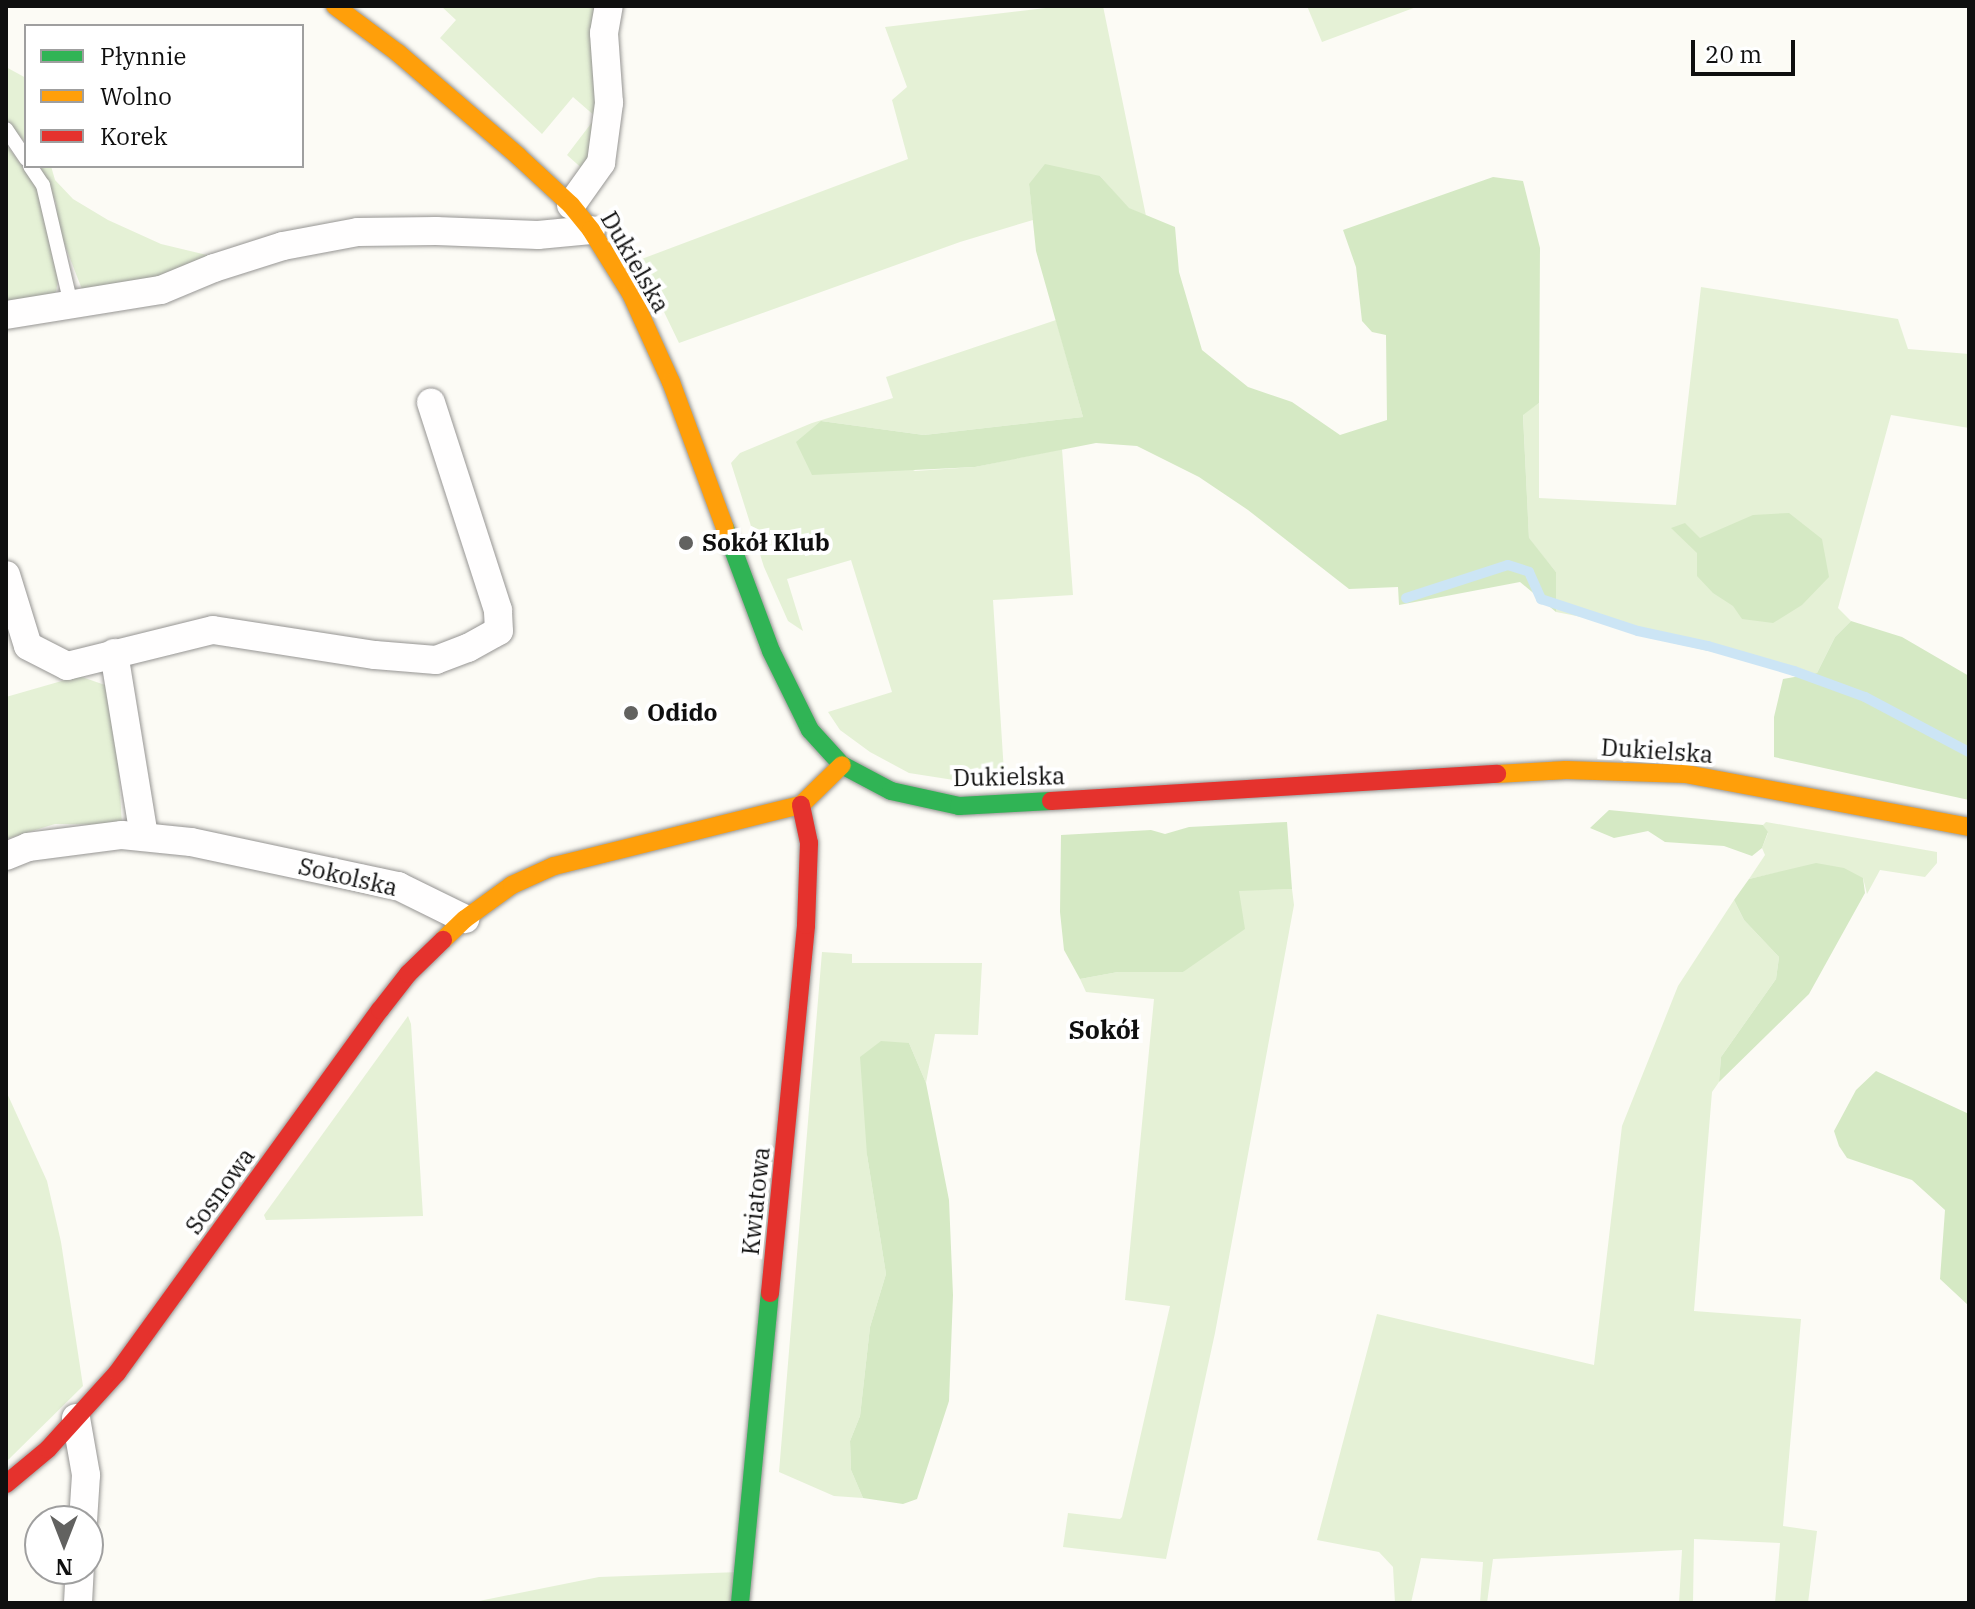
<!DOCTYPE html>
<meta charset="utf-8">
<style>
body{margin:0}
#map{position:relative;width:1975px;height:1609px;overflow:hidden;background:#fcfbf5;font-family:"IBM Plex Serif",serif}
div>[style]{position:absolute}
.green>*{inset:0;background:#e5f1d6}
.forest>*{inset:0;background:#d5e9c4}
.stream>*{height:10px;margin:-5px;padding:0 5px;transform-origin:5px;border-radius:5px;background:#cce5f5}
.roads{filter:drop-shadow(0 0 2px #969593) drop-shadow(0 0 2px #969593)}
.lane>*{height:14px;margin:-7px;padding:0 7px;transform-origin:7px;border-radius:7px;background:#fffefe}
.street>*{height:28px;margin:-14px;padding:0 14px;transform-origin:14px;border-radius:14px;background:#fffefe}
.fast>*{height:18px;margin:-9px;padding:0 9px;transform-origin:9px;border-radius:9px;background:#30b455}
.slow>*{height:18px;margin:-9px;padding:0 9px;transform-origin:9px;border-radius:9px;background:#ff9f0a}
.jam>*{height:18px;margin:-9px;padding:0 9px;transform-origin:9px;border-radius:9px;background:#e5322d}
.dots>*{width:22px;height:22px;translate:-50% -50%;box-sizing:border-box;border:4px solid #fff;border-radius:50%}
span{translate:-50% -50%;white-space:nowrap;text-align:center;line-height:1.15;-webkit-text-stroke:8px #fff;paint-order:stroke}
.street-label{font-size:24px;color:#0f0f0f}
.poi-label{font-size:24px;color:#0f0f0f;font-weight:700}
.left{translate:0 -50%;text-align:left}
.neighbourhood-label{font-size:26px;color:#0f0f0f;font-weight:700}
.frame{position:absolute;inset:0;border:8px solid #0f0f0f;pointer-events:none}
.legend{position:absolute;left:24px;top:24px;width:280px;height:144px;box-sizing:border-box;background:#fff;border:2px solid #9f9f9f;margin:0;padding:10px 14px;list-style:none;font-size:24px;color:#0f0f0f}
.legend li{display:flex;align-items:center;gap:16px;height:40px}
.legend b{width:40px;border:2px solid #9f9f9f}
.north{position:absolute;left:24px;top:1505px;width:80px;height:80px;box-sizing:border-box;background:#fff;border:2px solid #9f9f9f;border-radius:50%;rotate:180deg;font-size:22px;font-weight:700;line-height:32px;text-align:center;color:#0f0f0f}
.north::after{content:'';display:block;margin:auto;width:28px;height:36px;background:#626260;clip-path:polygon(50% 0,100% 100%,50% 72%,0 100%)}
.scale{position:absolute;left:1691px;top:40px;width:104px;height:36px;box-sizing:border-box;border:4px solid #0f0f0f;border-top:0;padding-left:10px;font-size:24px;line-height:28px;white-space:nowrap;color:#0f0f0f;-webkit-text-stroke:6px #fff;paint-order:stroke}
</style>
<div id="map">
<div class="green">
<div style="clip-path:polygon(441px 6px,606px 6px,603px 108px,586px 172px,567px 155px,596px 117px,573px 97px,542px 134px,440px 38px,456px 20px)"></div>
<div style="clip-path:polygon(1063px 6px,1103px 6px,1146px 216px,1128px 208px,1100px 176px,1029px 184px,1033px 220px,960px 242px,679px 343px,639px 260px,908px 159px,892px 100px,907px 87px,885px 27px)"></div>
<div style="clip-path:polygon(1307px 6px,1419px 6px,1322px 42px)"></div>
<div style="clip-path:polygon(6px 67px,26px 78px,26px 144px,6px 119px)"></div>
<div style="clip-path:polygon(6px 144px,36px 185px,58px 280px,56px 292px,37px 304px,6px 310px)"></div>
<div style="clip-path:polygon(40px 166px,51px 166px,55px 180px,73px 199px,108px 220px,161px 244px,211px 256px,188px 276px,85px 297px,57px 225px,56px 203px)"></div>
<div style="clip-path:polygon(1701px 287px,1898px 319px,1908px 349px,1969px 354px,1969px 428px,1891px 415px,1838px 608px,1851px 621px,1835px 637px,1817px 673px,1799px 677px,1744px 659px,1637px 635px,1618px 624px,1556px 612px,1556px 572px,1529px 539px,1523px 414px,1539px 403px,1539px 498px,1676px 505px)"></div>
<div style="clip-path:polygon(1056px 320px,1083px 417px,924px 435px,821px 421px,915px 471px,975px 467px,1062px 449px,1073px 595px,993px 600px,1005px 788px,909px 773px,870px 752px,840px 730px,828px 712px,892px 692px,851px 560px,787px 579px,803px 631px,788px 621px,764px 567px,731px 463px,740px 453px,812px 423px,893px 398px,886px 377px)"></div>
<div style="clip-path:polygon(79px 676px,105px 685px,114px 694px,122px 825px,55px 824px,6px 839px,6px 697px)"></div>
<div style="clip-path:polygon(1766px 822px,1937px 852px,1937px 863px,1925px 877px,1880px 870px,1867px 894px,1863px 878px,1780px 872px,1749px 879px,1765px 855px,1762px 848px,1768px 833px,1763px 825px)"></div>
<div style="clip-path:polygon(1292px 889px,1294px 905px,1215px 1333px,1166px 1559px,1063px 1547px,1068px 1513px,1120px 1519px,1122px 1517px,1170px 1306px,1125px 1300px,1154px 999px,1086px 992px,1080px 979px,1118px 972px,1183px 972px,1239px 890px)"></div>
<div style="clip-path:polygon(1734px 900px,1744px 920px,1779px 957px,1776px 979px,1721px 1057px,1719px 1082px,1712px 1092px,1694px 1311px,1801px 1319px,1783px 1526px,1817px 1531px,1808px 1603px,1775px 1603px,1780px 1543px,1694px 1539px,1693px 1603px,1679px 1603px,1682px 1550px,1493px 1559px,1487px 1603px,1480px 1603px,1483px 1562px,1421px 1558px,1411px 1603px,1395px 1603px,1393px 1567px,1379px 1552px,1317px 1540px,1377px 1314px,1594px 1365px,1622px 1126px,1678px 986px)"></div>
<div style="clip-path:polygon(822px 952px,852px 954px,852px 963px,982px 963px,978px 1035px,935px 1034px,926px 1083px,909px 1043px,867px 1155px,886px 1274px,870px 1327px,860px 1416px,850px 1441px,851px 1470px,863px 1498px,834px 1496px,779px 1472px)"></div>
<div style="clip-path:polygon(408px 1016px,411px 1024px,423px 1216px,266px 1220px,264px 1215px)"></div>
<div style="clip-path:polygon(6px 1091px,47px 1181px,61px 1242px,83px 1386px,6px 1462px)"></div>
<div style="clip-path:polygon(740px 1572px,736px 1603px,469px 1603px,599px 1577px)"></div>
</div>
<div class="forest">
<div style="clip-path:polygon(1045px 164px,1100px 176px,1129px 208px,1175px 227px,1179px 272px,1202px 350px,1248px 387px,1292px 402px,1340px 435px,1387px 420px,1386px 335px,1372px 332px,1362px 321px,1356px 267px,1343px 230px,1493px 177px,1523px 181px,1540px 248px,1539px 403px,1523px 415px,1529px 538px,1556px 572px,1556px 612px,1520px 582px,1399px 605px,1398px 587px,1349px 589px,1248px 510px,1199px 477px,1137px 446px,1096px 443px,975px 467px,812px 475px,796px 442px,821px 421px,924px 435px,1083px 417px,1036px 251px,1029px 184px)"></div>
<div style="clip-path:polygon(1789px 513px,1822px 539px,1829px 577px,1802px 605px,1773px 623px,1742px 619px,1733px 606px,1713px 593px,1697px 576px,1697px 553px,1671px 528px,1685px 523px,1700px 538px,1753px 515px)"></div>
<div style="clip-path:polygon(1851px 621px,1902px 637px,1969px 676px,1969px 800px,1774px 757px,1774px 717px,1783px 679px,1817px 673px,1835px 637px)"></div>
<div style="clip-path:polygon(1609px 810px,1763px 825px,1768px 832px,1762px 848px,1752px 856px,1724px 846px,1665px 842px,1648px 831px,1614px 838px,1590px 828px)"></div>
<div style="clip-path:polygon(1287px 822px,1292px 889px,1239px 891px,1245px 929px,1183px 972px,1118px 972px,1080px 979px,1064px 950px,1060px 912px,1061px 835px,1151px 830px,1165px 834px,1189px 827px)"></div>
<div style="clip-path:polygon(1816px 863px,1844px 868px,1863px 878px,1865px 893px,1809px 994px,1719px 1082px,1721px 1057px,1776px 979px,1779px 957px,1744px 920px,1734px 900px,1749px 879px)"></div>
<div style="clip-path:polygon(881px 1041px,909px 1043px,926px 1083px,949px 1200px,953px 1295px,949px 1401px,917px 1499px,903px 1504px,863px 1498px,851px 1470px,850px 1441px,860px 1416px,870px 1327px,886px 1274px,867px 1155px,860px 1057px)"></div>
<div style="clip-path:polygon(1876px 1071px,1969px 1114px,1969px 1306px,1940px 1279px,1945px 1210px,1912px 1180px,1847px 1158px,1839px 1146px,1834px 1131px,1856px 1090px)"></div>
</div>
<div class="stream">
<div style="left:1406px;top:598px;width:107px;rotate:-17.9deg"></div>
<div style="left:1508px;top:565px;width:22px;rotate:18deg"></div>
<div style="left:1529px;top:572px;width:30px;rotate:66deg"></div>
<div style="left:1541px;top:599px;width:102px;rotate:18.3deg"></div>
<div style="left:1638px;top:631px;width:72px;rotate:12.1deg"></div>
<div style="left:1708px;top:646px;width:90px;rotate:16.2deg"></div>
<div style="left:1794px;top:671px;width:76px;rotate:20.1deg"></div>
<div style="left:1865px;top:697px;width:118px;rotate:27.9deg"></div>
</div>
<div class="roads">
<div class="lane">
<div style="left:6px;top:129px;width:36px;rotate:56deg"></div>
<div style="left:30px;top:166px;width:23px;rotate:56deg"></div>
<div style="left:43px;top:185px;width:122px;rotate:76.8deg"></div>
</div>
<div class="street">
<div style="left:571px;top:205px;width:52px;rotate:-54.5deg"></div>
<div style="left:601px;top:163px;width:61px;rotate:-82.4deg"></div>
<div style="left:609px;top:103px;width:70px;rotate:-94.1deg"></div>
<div style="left:604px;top:33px;width:27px;rotate:-80deg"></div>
<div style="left:6px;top:315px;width:157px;rotate:-9.2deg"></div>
<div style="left:161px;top:290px;width:57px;rotate:-22.5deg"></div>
<div style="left:214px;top:268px;width:72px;rotate:-17.7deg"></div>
<div style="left:283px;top:246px;width:76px;rotate:-10.6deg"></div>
<div style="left:358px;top:232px;width:78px;rotate:-0.7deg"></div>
<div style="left:436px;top:231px;width:102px;rotate:2.2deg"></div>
<div style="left:538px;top:235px;width:53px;rotate:-5.4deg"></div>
<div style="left:6px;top:575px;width:74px;rotate:72.8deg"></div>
<div style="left:28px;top:646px;width:44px;rotate:27.1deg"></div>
<div style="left:67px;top:666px;width:150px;rotate:-13.9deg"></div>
<div style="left:213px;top:630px;width:164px;rotate:8.8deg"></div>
<div style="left:375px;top:655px;width:61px;rotate:4.7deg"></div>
<div style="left:436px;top:660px;width:34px;rotate:-21deg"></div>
<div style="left:468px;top:648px;width:35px;rotate:-29deg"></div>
<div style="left:499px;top:631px;width:21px;rotate:-93deg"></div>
<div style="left:498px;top:610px;width:218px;rotate:-107.9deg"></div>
<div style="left:114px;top:653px;width:186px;rotate:80.7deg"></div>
<div style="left:6px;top:856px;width:24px;rotate:-22deg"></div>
<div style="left:28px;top:847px;width:95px;rotate:-7.3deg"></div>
<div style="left:122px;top:835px;width:69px;rotate:5.8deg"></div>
<div style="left:191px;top:842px;width:212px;rotate:12deg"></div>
<div style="left:398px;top:886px;width:75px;rotate:26.2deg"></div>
<div style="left:76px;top:1418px;width:58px;rotate:80deg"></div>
<div style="left:86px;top:1475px;width:46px;rotate:93.7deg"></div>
<div style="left:78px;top:1603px;width:34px;rotate:-87deg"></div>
</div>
<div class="fast">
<div style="left:725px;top:528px;width:131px;rotate:69.5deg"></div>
<div style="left:771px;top:651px;width:88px;rotate:63.7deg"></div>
<div style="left:810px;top:730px;width:47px;rotate:47.6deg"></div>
<div style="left:842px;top:765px;width:55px;rotate:28deg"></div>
<div style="left:891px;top:791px;width:70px;rotate:12.4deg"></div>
<div style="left:959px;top:806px;width:92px;rotate:-3.1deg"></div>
<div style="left:740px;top:1603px;width:311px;rotate:-84.5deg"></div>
</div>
<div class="slow">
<div style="left:335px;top:6px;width:79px;rotate:36.7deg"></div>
<div style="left:398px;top:53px;width:158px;rotate:40.6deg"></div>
<div style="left:518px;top:156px;width:72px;rotate:42.8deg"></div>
<div style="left:571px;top:205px;width:32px;rotate:51deg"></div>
<div style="left:591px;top:230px;width:75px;rotate:58deg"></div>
<div style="left:631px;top:294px;width:97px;rotate:65.6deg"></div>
<div style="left:671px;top:382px;width:156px;rotate:69.7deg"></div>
<div style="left:1497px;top:774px;width:69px;rotate:-3.3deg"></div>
<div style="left:1566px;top:770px;width:120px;rotate:1.9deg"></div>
<div style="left:1686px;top:774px;width:288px;rotate:10.6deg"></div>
<div style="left:443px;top:940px;width:30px;rotate:-44deg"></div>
<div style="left:465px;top:919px;width:58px;rotate:-35.9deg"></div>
<div style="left:512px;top:885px;width:46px;rotate:-24.3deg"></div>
<div style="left:554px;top:866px;width:254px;rotate:-13.9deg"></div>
<div style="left:801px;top:805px;width:57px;rotate:-44.3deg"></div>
</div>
<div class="jam">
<div style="left:1051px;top:801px;width:447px;rotate:-3.5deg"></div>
<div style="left:770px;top:1293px;width:370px;rotate:-84.4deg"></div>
<div style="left:806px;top:925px;width:82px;rotate:-87.9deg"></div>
<div style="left:809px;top:843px;width:39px;rotate:-102deg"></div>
<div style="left:6px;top:1484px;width:55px;rotate:-39.8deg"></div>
<div style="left:48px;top:1449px;width:103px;rotate:-47.8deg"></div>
<div style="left:117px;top:1373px;width:448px;rotate:-54.1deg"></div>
<div style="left:380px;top:1010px;width:46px;rotate:-52.1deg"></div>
<div style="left:408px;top:974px;width:49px;rotate:-44.2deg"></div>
</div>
</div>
<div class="dots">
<div style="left:686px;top:543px;background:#626260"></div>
<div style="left:631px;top:713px;background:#626260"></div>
</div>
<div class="street-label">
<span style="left:635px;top:262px;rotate:60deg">Dukielska</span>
<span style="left:1657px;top:751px;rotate:4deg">Dukielska</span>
<span style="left:1009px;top:777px;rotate:-1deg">Dukielska</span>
<span style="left:348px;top:877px;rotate:13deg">Sokolska</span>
<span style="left:220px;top:1191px;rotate:-54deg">Sosnowa</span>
<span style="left:756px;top:1201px;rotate:-84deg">Kwiatowa</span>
</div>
<div class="poi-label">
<span class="left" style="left:702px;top:543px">Sokół Klub</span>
<span class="left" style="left:647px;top:713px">Odido</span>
</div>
<div class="neighbourhood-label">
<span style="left:1104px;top:1030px">Sokół</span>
</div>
<div class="frame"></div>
<ul class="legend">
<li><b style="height:10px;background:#30b455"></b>Płynnie</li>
<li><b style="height:10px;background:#ff9f0a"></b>Wolno</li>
<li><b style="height:10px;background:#e5322d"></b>Korek</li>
</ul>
<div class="north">N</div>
<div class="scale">20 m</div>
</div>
